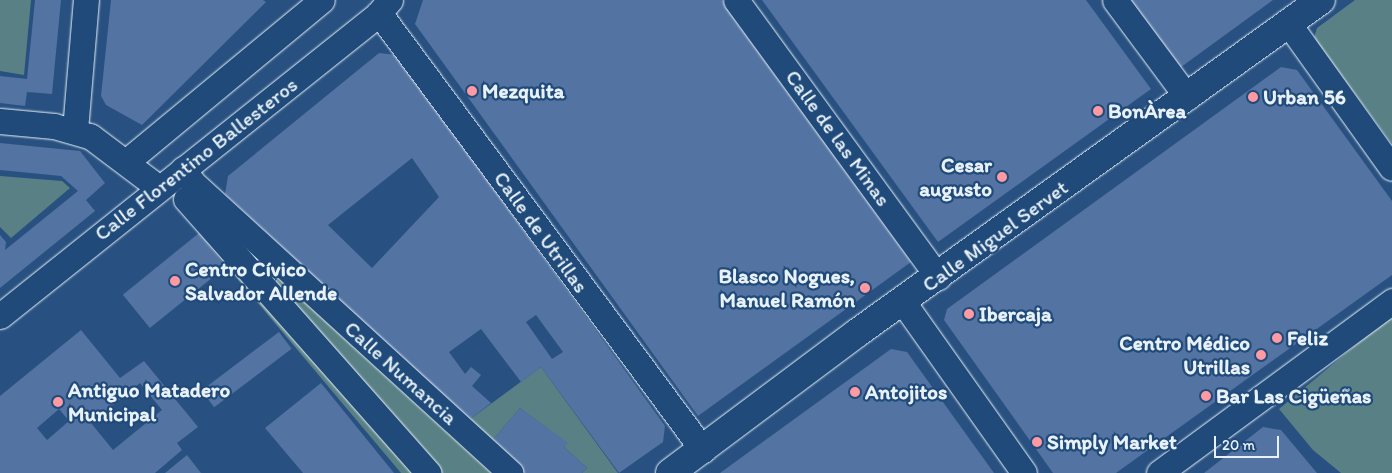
<!DOCTYPE html>
<meta charset="utf-8">
<style>
body{margin:0}
#map{position:relative;width:1392px;height:473px;overflow:hidden;background:#285181;font-family:Itim,sans-serif}
div>[style]{position:absolute}
.green>*{inset:0;background:#598085}
.building>*{inset:0;background:#5373a2;transform-origin:0 0}
.roads{filter:drop-shadow(0 0 1px #e8f1f8) drop-shadow(0 0 1px #e8f1f8)}
.minor>*{height:25px;margin:-12.5px;padding:0 12.5px;transform-origin:12.5px;border-radius:12.5px;background:#1f4a7a}
.major>*{height:28px;margin:-14px;padding:0 14px;transform-origin:14px;border-radius:14px;background:#1f4a7a}
.dots>*{width:14px;height:14px;translate:-50% -50%;box-sizing:border-box;border:2px solid #1f4a7a;border-radius:50%}
span{translate:-50% -50%;white-space:nowrap;text-align:center;line-height:1.15;-webkit-text-stroke:4.5px #1f4a7a;paint-order:stroke}
.poi-label{font-size:21px;color:#e8f1f8;font-weight:700}
.left{translate:0 -50%;text-align:left}
.right{translate:-100% -50%;text-align:right}
.street-label{font-size:21px;color:#e8f1f8}
.scale{position:absolute;left:1214px;top:436px;width:65px;height:22px;box-sizing:border-box;border:2px solid #e8f1f8;border-top:0;padding-left:6px;font-size:15px;line-height:18px;white-space:nowrap;color:#e8f1f8;-webkit-text-stroke:4px #1f4a7a;paint-order:stroke}
</style>
<div id="map">
<div class="green">
<div style="clip-path:polygon(0 0,31px 0,24px 75px,0 71px)"></div>
<div style="clip-path:polygon(1355px 0,1392px 0,1392px 144px,1314px 38px,1317px 28px)"></div>
<div style="clip-path:polygon(0 176px,62px 181px,70px 188px,11px 238px,0 227px)"></div>
<div style="clip-path:polygon(205px 211px,491px 473px,401px 473px,199px 233px,190px 220px)"></div>
<div style="clip-path:polygon(1392px 315px,1392px 473px,1341px 473px,1313px 450px,1279px 409px)"></div>
<div style="clip-path:polygon(541px 367px,618px 473px,582px 473px,587px 468px,564px 447px,567px 443px,520px 408px,492px 441px,469px 420px)"></div>
</div>
<div class="building">
<div style="clip-path:polygon(35px 0,61px 0,52px 94px,27px 92px,25px 106px,0 103px,0 76px,27px 79px)"></div>
<div style="clip-path:polygon(111px 0,263px 0,266px 2px,142px 125px,106px 105px,101px 96px)"></div>
<div style="clip-path:polygon(423px 0,722px 0,911px 262px,698px 416px,415px 24px)"></div>
<div style="clip-path:polygon(762px 0,1086px 0,1151px 89px,938px 242px)"></div>
<div style="clip-path:polygon(1127px 0,1273px 0,1177px 70px)"></div>
<div style="clip-path:polygon(evenodd,379px 53px,397px 55px,665px 426px,663px 442px,619px 473px,541px 367px,521px 382px,481px 329px,449px 352px,465px 374px,471px 367px,481px 375px,472px 386px,491px 403px,469px 420px,225px 194px,228px 176px,379px 53px,412px 158px,439px 197px,372px 268px,328px 225px,412px 158px,379px 53px,536px 315px,563px 352px,552px 359px,526px 322px,536px 315px)"></div>
<div style="clip-path:polygon(1281px 67px,1297px 70px,1392px 201px,1392px 275px,1116px 473px,1053px 473px,944px 320px,947px 309px)"></div>
<div style="clip-path:polygon(0 143px,80px 151px,105px 183px,86px 200px,95px 211px,0 288px,0 235px,6px 242px,5px 250px,78px 191px,61px 176px,0 170px)"></div>
<div style="left:199px;top:233px;width:43px;height:98px;rotate:51deg"></div>
<div style="clip-path:polygon(evenodd,81px 330px,120px 378px,144px 361px,198px 427px,177px 443px,182px 450px,155px 473px,0 473px,0 396px,81px 330px,140px 383px,162px 410px,113px 450px,91px 423px,140px 383px,81px 330px,59px 409px,69px 421px,47px 440px,37px 428px,59px 409px)"></div>
<div style="left:279px;top:332px;width:21px;height:97px;rotate:53deg"></div>
<div style="clip-path:polygon(891px 349px,907px 352px,994px 473px,720px 473px)"></div>
<div style="clip-path:polygon(321px 383px,394px 473px,303px 473px,265px 428px)"></div>
<div style="clip-path:polygon(520px 408px,568px 443px,564px 447px,587px 468px,582px 473px,525px 473px,492px 441px)"></div>
<div style="clip-path:polygon(1263px 427px,1281px 430px,1317px 473px,1204px 473px)"></div>
<div style="clip-path:polygon(187px 455px,201px 473px,165px 473px)"></div>
</div>
<div class="roads">
<div class="minor">
<div style="left:736px;top:0;width:343px;rotate:53.9deg"></div>
<div style="left:1115px;top:0;width:121px;rotate:53.4deg"></div>
<div style="left:379px;top:13px;width:544px;rotate:53.45deg"></div>
<div style="left:1288px;top:23px;width:178px;rotate:54.4deg"></div>
<div style="left:0;top:121px;width:54px;rotate:5.3deg"></div>
<div style="left:54px;top:126px;width:37px;rotate:16deg"></div>
<div style="left:90px;top:136px;width:86px;rotate:37deg"></div>
<div style="left:75px;top:130px;width:130px;rotate:-85.2deg"></div>
<div style="left:126px;top:162px;width:254px;rotate:-39.6deg"></div>
<div style="left:183px;top:169px;width:17px;rotate:54deg"></div>
<div style="left:193px;top:183px;width:430px;rotate:42.4deg"></div>
<div style="left:186px;top:199px;width:366px;rotate:48.5deg"></div>
<div style="left:903px;top:302px;width:209px;rotate:54.7deg"></div>
<div style="left:0;top:316px;width:485px;rotate:-38.6deg"></div>
<div style="left:379px;top:13px;width:17px;rotate:-50deg"></div>
<div style="left:1159px;top:473px;width:290px;rotate:-36.4deg"></div>
</div>
<div class="major">
<div style="left:670px;top:473px;width:234px;rotate:-36.8deg"></div>
<div style="left:857px;top:333px;width:571px;rotate:-35.67deg"></div>
</div>
</div>
<div class="dots">
<div style="left:472px;top:91px;background:#ff9aa2"></div>
<div style="left:1253px;top:97px;background:#ff9aa2"></div>
<div style="left:1098px;top:111px;background:#ff9aa2"></div>
<div style="left:1002px;top:177px;background:#ff9aa2"></div>
<div style="left:175px;top:281px;background:#ff9aa2"></div>
<div style="left:865px;top:288px;background:#ff9aa2"></div>
<div style="left:969px;top:314px;background:#ff9aa2"></div>
<div style="left:1277px;top:338px;background:#ff9aa2"></div>
<div style="left:1261px;top:355px;background:#ff9aa2"></div>
<div style="left:855px;top:392px;background:#ff9aa2"></div>
<div style="left:1206px;top:396px;background:#ff9aa2"></div>
<div style="left:58px;top:402px;background:#ff9aa2"></div>
<div style="left:1037px;top:442px;background:#ff9aa2"></div>
</div>
<div class="poi-label">
<span class="left" style="left:482px;top:91px">Mezquita</span>
<span class="left" style="left:1263px;top:97px">Urban 56</span>
<span class="left" style="left:1108px;top:111px">BonÀrea</span>
<span class="right" style="left:992px;top:177px">Cesar<br>augusto</span>
<span class="left" style="left:185px;top:281px">Centro Cívico<br>Salvador Allende</span>
<span class="right" style="left:855px;top:288px">Blasco Nogues,<br>Manuel Ramón</span>
<span class="left" style="left:979px;top:314px">Ibercaja</span>
<span class="left" style="left:1287px;top:338px">Feliz</span>
<span class="right" style="left:1250px;top:355px">Centro Médico<br>Utrillas</span>
<span class="left" style="left:68px;top:402px">Antiguo Matadero<br>Municipal</span>
<span class="left" style="left:865px;top:392px">Antojitos</span>
<span class="left" style="left:1216px;top:396px">Bar Las Cigüeñas</span>
<span class="left" style="left:1047px;top:442px">Simply Market</span>
</div>
<div class="street-label">
<span style="left:838px;top:138px;rotate:54deg">Calle de las Minas</span>
<span style="left:196px;top:159px;rotate:-38deg">Calle Florentino Ballesteros</span>
<span style="left:541px;top:232px;rotate:54deg">Calle de Utrillas</span>
<span style="left:995px;top:236px;rotate:-36deg">Calle Miguel Servet</span>
<span style="left:401px;top:373px;rotate:42deg">Calle Numancia</span>
</div>
<div class="scale">20 m</div>
</div>
